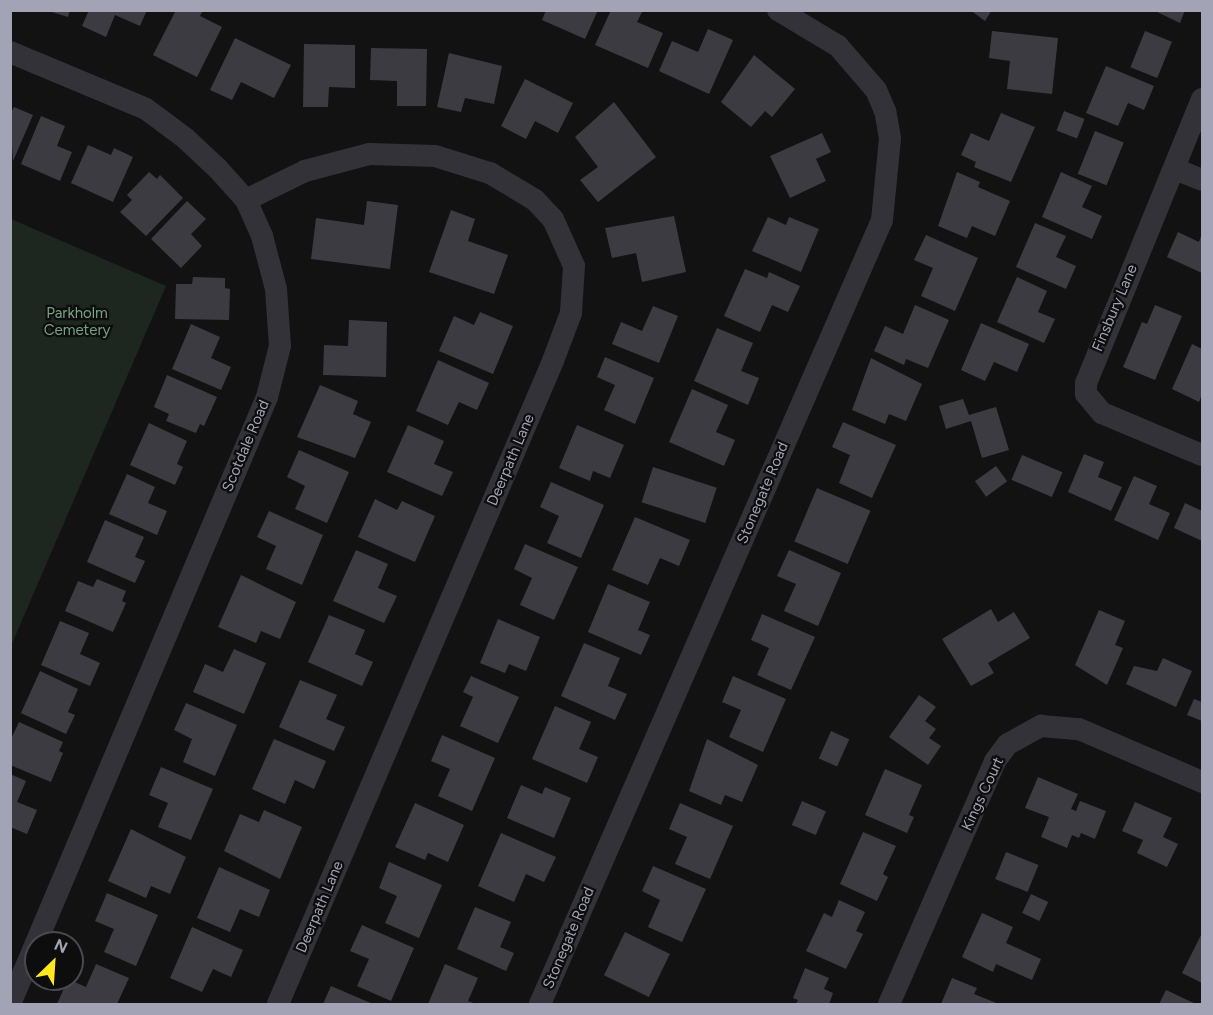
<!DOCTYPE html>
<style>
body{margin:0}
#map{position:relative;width:1213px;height:1015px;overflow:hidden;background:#121213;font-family:Figtree,sans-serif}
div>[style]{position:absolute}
.green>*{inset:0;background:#1e2620}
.building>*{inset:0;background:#3c3b41;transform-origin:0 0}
.minor>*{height:22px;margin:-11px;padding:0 11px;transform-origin:11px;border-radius:11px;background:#333239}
span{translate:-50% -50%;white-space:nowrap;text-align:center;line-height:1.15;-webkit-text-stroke:4.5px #0d0d0e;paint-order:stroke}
.street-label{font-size:15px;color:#a2a3b5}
.park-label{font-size:15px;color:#77a284}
.frame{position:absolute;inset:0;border:12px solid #a2a3b5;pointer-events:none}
.north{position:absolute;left:24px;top:931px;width:60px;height:60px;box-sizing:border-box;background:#0d0d0e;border:2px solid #494951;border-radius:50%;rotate:25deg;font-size:16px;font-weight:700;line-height:24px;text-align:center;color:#a2a3b5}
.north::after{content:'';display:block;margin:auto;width:21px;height:27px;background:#ffe81e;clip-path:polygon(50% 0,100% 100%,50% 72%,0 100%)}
</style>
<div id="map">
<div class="green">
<div style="clip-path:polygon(11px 219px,166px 286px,11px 646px)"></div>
</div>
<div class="building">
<div style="clip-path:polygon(45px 10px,70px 10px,68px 17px)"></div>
<div style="clip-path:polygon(89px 10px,147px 10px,140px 26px,115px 15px,106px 37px,82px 26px)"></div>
<div style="clip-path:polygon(176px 10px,203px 10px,200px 16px,222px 27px,197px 77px,153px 55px)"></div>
<div style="clip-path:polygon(546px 10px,598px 10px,585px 39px,542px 20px)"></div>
<div style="clip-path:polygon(611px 10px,643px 10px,637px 22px,663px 33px,648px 68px,595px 45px)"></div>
<div style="clip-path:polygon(970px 10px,992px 10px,985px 21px)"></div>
<div style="clip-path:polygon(1153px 10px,1185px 10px,1180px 23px)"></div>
<div style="clip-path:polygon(708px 29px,733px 40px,709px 94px,659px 71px,672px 41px,698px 52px)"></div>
<div style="clip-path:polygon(992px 31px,1058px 38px,1052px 94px,1007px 89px,1010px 61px,989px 58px)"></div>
<div style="left:1145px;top:31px;width:29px;height:39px;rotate:22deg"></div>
<div style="clip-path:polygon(235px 38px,291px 65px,274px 98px,241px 82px,232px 100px,210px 90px)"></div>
<div style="clip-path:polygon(304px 44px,355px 45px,355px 88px,329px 87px,328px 107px,303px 107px)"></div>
<div style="clip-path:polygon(371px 48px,427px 49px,426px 106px,397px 106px,397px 81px,370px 80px)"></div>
<div style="clip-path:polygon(449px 53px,502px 66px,494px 104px,465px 98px,461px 112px,437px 107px)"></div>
<div style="clip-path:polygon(754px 55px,795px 89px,772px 117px,765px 111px,751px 127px,721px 102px)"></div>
<div style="clip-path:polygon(1106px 66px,1154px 86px,1144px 110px,1128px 103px,1118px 126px,1086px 113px)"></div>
<div style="clip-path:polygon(525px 79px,573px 103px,558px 133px,535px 121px,526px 139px,501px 126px)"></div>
<div style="clip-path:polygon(614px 102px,656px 157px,598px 202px,580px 180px,598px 167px,575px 137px)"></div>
<div style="clip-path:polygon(14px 107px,33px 115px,13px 161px,10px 114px)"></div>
<div style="left:1064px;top:111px;width:22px;height:21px;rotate:21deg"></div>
<div style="clip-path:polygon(1001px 113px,1035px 127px,1011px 182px,974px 167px,976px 162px,961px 155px,971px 133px,989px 141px)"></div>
<div style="clip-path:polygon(41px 116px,65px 126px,57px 146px,72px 152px,60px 181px,21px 164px)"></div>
<div style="left:1095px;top:131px;width:31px;height:46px;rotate:22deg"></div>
<div style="clip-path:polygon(822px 133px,831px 152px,816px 159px,826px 181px,790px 198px,770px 156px)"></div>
<div style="clip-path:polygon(88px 145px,111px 155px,114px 148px,133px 157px,113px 202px,71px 183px)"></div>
<div style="clip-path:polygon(149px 172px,157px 179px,160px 175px,183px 198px,146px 236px,120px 212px,132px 200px,127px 195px)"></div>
<div style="clip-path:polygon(957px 172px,980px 182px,978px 187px,1010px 201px,995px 236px,972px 226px,967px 238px,938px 226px)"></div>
<div style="clip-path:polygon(1061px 172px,1092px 186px,1082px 207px,1102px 216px,1092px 239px,1042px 217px)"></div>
<div style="clip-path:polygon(187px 201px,206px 219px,191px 234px,202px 246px,181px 268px,151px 239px)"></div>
<div style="clip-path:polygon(367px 201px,398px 205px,390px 269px,311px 259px,316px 218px,364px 225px)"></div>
<div style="clip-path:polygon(451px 210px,475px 219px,468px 241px,508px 255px,494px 294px,429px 272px)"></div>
<div style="clip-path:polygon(674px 216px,686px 272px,642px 282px,636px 253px,612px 258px,605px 228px)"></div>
<div style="clip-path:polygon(768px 217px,786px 225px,789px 217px,819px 229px,801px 272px,752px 251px)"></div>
<div style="clip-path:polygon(1035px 223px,1066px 236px,1056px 257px,1076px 266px,1066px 289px,1016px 267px)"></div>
<div style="clip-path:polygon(1178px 232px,1199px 242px,1202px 233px,1202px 273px,1167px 257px)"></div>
<div style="clip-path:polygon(926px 235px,978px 258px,955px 311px,921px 296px,933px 268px,914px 260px)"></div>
<div style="clip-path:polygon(745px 269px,767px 278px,769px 272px,800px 286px,788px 312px,772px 305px,760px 332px,724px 316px)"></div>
<div style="clip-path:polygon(193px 277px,225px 278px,225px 288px,230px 289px,229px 320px,175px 319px,176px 284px,192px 284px)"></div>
<div style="clip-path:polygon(1017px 277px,1047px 291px,1038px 312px,1055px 319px,1044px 343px,997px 322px)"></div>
<div style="clip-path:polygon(915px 305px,949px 320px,928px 368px,906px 359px,904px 365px,874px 351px,885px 326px,903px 334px)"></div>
<div style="clip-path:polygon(1155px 305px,1182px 316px,1155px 380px,1123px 367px,1142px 322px,1147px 324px)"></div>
<div style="clip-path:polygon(653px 306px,678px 316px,659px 363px,612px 344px,621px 322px,642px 331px)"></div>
<div style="clip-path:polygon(480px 312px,513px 326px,493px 374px,439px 351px,454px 316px,474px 325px)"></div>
<div style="clip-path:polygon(349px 320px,387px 322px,386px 377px,323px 375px,324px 345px,348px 346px)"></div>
<div style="clip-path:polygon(981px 323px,1029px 344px,1017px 372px,994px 362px,985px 381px,961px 370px)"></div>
<div style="clip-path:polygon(191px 324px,220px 337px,211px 358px,231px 367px,221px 390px,172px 369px)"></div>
<div style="clip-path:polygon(717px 328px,753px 343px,741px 371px,759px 378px,748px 405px,694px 381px)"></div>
<div style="clip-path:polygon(1192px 344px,1202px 349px,1202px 394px,1199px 402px,1172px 389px)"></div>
<div style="clip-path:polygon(605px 357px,654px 378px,635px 424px,604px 410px,615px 385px,597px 377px)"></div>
<div style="clip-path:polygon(871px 358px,922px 384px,906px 421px,889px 414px,885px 424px,852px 410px)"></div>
<div style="clip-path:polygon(438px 360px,489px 383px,477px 410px,459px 402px,448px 425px,416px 411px)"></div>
<div style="clip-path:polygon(167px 375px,217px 397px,204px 426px,200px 424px,196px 433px,166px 421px,169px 414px,154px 407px)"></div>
<div style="clip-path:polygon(320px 385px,358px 401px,353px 414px,371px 422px,355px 458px,297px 437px)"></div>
<div style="clip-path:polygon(692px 389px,728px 405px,716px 432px,735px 440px,724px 466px,669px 442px)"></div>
<div style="clip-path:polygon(963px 399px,969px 415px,996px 407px,1009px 450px,982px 458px,971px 421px,946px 429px,939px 406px)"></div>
<div style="clip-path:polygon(843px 422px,896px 445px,872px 498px,839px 483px,850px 455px,832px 447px)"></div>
<div style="clip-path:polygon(149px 423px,187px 441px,177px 464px,183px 467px,175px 485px,130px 465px)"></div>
<div style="clip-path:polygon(408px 425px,444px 441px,434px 464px,453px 472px,442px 496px,387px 472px)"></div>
<div style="clip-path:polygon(577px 425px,624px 445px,610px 478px,593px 471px,590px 481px,559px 468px)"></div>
<div style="clip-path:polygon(299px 450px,349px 472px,327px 523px,295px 509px,305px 486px,287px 477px)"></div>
<div style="clip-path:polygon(1084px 454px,1104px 462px,1098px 477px,1122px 487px,1111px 511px,1068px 492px)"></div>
<div style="left:1022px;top:455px;width:44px;height:27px;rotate:23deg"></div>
<div style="left:996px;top:466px;width:19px;height:26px;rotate:54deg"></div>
<div style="left:653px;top:467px;width:67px;height:37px;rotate:18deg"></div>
<div style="clip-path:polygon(127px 474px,155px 487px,148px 503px,167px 511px,157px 535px,109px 514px)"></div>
<div style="clip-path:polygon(1134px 476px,1157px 486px,1149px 504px,1170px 513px,1158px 540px,1114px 520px)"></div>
<div style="clip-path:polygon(551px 482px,604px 505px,581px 558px,547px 543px,559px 516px,540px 507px)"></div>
<div style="left:817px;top:488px;width:58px;height:58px;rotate:23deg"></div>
<div style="clip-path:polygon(375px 499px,397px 510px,402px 501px,435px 516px,415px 562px,358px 537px)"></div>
<div style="clip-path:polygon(1185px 503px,1202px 511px,1202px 541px,1174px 528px)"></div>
<div style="clip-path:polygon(269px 511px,323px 535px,302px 585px,266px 569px,276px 546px,257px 537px)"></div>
<div style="clip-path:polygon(635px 517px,690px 540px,679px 566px,660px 558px,648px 585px,612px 570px)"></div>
<div style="clip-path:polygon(105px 520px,144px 537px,135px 557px,145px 561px,135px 583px,87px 562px)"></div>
<div style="clip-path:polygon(525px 544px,578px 567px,554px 620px,520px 605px,532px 578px,514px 569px)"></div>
<div style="clip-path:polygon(356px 550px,388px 564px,378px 588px,397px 596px,384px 623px,333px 601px)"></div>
<div style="clip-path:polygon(789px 550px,841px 573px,818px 626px,784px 611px,796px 584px,777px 576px)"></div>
<div style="clip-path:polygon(241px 575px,296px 602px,280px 639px,261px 631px,256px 643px,218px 627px)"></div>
<div style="clip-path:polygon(97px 579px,126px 591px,122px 601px,126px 603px,113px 632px,65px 611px,78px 581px,93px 587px)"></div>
<div style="clip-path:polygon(608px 584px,650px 602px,638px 630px,650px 635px,641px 655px,588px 632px)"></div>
<div style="clip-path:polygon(991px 609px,998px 622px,1014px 612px,1030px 638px,988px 663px,994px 673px,971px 686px,942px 639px)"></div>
<div style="clip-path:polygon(1099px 610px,1125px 621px,1115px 645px,1123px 648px,1107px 685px,1075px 665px)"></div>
<div style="clip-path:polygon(762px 614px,815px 637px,791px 690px,757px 675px,769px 648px,751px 640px)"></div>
<div style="clip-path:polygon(329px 615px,365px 630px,355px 654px,373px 662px,362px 686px,308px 662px)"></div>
<div style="clip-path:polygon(498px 619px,540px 637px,526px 671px,509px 664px,505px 673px,480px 663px)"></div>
<div style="clip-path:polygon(60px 621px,89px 633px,80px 654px,100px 663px,90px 686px,41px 665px)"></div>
<div style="clip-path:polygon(584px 643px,620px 658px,608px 686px,627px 694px,615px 720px,561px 696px)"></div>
<div style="clip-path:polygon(234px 649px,266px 663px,244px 714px,193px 692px,205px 664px,223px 672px)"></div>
<div style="clip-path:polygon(1163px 658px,1192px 671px,1176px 707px,1126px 684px,1134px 666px,1157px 671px)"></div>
<div style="clip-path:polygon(40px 671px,78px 689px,68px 712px,75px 715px,66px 734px,21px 713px)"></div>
<div style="clip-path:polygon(471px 676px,519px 697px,498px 743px,460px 726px,473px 697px,463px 692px)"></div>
<div style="clip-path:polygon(733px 676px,786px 699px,763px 752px,729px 737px,741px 710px,722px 702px)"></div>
<div style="clip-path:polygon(300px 680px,337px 695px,326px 719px,345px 727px,334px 751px,279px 727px)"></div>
<div style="clip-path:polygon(919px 695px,936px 707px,925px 721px,936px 729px,929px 738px,941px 746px,928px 765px,889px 737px)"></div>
<div style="clip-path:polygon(1194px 699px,1202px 702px,1202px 721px,1187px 715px)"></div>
<div style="clip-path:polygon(186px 703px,237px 725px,215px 776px,183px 762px,192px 739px,174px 730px)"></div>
<div style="clip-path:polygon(555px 706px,591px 722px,579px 749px,598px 757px,587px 783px,532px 759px)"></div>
<div style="clip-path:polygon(19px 722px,63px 742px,59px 751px,63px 753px,51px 782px,10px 765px,10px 741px)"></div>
<div style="left:831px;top:731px;width:20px;height:30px;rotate:24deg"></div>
<div style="clip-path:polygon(442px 735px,495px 758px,472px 811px,438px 796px,450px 769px,431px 761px)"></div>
<div style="clip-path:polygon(274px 739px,326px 761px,314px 789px,295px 780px,285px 804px,252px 789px)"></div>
<div style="clip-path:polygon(707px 739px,758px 765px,742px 802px,725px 795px,721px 805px,689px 791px)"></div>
<div style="clip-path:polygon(161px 767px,213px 789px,191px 840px,158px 827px,168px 803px,149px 795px)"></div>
<div style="clip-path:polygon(885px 769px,922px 785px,909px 815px,914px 817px,907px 833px,865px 815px)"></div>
<div style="clip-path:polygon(10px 774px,26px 781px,17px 802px,37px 810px,27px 834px,10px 827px)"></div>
<div style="clip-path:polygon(1038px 777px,1078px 794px,1071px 809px,1076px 811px,1080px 801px,1106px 811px,1095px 839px,1081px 833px,1079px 838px,1072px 835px,1067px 848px,1041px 837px,1049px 817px,1025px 808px)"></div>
<div style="clip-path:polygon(521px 785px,542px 794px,545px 787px,571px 798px,554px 838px,507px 818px)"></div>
<div style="left:802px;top:801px;width:26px;height:26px;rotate:23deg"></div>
<div style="clip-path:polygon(1135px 802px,1172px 818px,1163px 837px,1178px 844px,1167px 867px,1137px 853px,1143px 840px,1122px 831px)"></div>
<div style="clip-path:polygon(415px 803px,464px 825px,448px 862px,428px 853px,425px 860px,395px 847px)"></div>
<div style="clip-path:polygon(680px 803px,733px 826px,710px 879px,675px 864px,687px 837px,669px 829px)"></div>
<div style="clip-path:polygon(264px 810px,302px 827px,280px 879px,224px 851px,240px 814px,259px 822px)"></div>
<div style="clip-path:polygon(131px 829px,186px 857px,170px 894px,151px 886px,146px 898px,108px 881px)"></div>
<div style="clip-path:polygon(863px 832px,896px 846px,883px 874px,888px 877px,877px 901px,840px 884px)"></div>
<div style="clip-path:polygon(501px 833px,556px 857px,544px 882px,526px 874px,514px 902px,478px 886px)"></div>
<div style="left:1006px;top:852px;width:35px;height:29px;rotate:22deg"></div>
<div style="clip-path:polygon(389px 862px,442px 885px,419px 938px,385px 923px,397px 896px,379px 888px)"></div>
<div style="clip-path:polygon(653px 866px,706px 889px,682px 942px,648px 927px,660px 900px,642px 891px)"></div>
<div style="clip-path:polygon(219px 867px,270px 890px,259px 917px,240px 909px,230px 932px,197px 918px)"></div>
<div style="clip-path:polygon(107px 893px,158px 915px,136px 966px,104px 952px,114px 929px,95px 921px)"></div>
<div style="left:1031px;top:894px;width:19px;height:21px;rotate:25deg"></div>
<div style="clip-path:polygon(839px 900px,865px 912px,856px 931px,863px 934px,846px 969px,806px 951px,824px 913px,832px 917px)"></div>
<div style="clip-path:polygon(475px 907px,511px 922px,500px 947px,514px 953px,506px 971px,457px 949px)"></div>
<div style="clip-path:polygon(982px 913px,1013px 927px,1006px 943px,1041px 959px,1032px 980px,996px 964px,993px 972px,962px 957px)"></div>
<div style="clip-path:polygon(362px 925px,414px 948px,391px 1001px,357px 986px,369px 959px,350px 951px)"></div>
<div style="clip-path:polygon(192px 927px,243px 950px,231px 977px,213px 969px,202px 992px,170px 978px)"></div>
<div style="left:625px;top:932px;width:50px;height:48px;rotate:26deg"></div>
<div style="clip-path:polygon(1202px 933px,1202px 983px,1182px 973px)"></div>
<div style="clip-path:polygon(96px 964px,129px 978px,117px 1004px,57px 1004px,68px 979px,86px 987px)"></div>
<div style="clip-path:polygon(445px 964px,478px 978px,468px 1001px,476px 1004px,428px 1004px)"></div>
<div style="clip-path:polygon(805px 968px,829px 978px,824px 989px,833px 993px,829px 1004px,796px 1004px,798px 1000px,793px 998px)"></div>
<div style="clip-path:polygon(952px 978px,977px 988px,974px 994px,999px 1004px,941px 1004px)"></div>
<div style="clip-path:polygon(331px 986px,373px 1004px,323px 1004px)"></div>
<div style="clip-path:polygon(1166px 990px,1196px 1004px,1159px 1004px)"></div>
</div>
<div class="minor">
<div style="left:10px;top:52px;width:147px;rotate:22.7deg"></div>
<div style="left:146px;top:109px;width:49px;rotate:36.6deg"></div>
<div style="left:185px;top:138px;width:45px;rotate:43.2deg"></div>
<div style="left:218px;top:169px;width:42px;rotate:47.9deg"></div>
<div style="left:246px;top:200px;width:39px;rotate:66deg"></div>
<div style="left:262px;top:236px;width:55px;rotate:75.2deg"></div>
<div style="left:276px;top:289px;width:57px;rotate:86deg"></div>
<div style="left:280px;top:346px;width:53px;rotate:104.3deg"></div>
<div style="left:267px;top:397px;width:593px;rotate:112.93deg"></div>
<div style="left:1202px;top:99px;width:307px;rotate:112.2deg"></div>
<div style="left:1086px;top:383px;width:11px;rotate:90deg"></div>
<div style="left:1086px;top:394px;width:25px;rotate:50deg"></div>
<div style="left:1102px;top:413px;width:108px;rotate:22.8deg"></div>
<div style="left:1175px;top:169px;width:29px;rotate:22deg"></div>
<div style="left:246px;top:200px;width:66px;rotate:-26.2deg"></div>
<div style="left:305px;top:171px;width:66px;rotate:-14.9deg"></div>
<div style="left:369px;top:154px;width:66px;rotate:1.7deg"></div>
<div style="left:435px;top:156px;width:58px;rotate:17.2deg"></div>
<div style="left:490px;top:173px;width:52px;rotate:31deg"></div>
<div style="left:535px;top:200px;width:26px;rotate:47deg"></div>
<div style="left:553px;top:219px;width:51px;rotate:65.9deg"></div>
<div style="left:574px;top:266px;width:47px;rotate:93.7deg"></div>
<div style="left:571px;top:313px;width:51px;rotate:110.6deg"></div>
<div style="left:553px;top:361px;width:699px;rotate:113.16deg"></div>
<div style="left:10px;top:1004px;width:66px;rotate:-66.9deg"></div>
<div style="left:540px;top:1004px;width:855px;rotate:-66.43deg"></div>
<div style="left:882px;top:220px;width:82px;rotate:-84.4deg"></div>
<div style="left:890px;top:138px;width:27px;rotate:-100deg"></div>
<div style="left:885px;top:111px;width:23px;rotate:-113deg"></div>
<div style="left:876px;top:90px;width:58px;rotate:-130.8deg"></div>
<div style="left:838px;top:46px;width:70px;rotate:-149deg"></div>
<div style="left:889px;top:1004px;width:265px;rotate:-66.4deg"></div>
<div style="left:995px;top:761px;width:21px;rotate:-53deg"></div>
<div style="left:1008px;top:744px;width:38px;rotate:-29deg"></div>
<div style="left:1041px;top:726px;width:38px;rotate:5deg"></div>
<div style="left:1079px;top:729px;width:134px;rotate:23.3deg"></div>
</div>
<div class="street-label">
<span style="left:1115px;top:308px;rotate:-67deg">Finsbury Lane</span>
<span style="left:246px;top:446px;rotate:-67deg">Scotdale Road</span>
<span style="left:511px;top:460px;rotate:-67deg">Deerpath Lane</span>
<span style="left:763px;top:493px;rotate:-67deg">Stonegate Road</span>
<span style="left:983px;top:794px;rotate:-65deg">Kings Court</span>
<span style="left:320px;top:907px;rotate:-67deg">Deerpath Lane</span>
<span style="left:569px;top:938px;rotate:-67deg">Stonegate Road</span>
</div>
<div class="park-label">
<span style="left:77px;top:322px">Parkholm<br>Cemetery</span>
</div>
<div class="frame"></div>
<div class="north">N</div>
</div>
